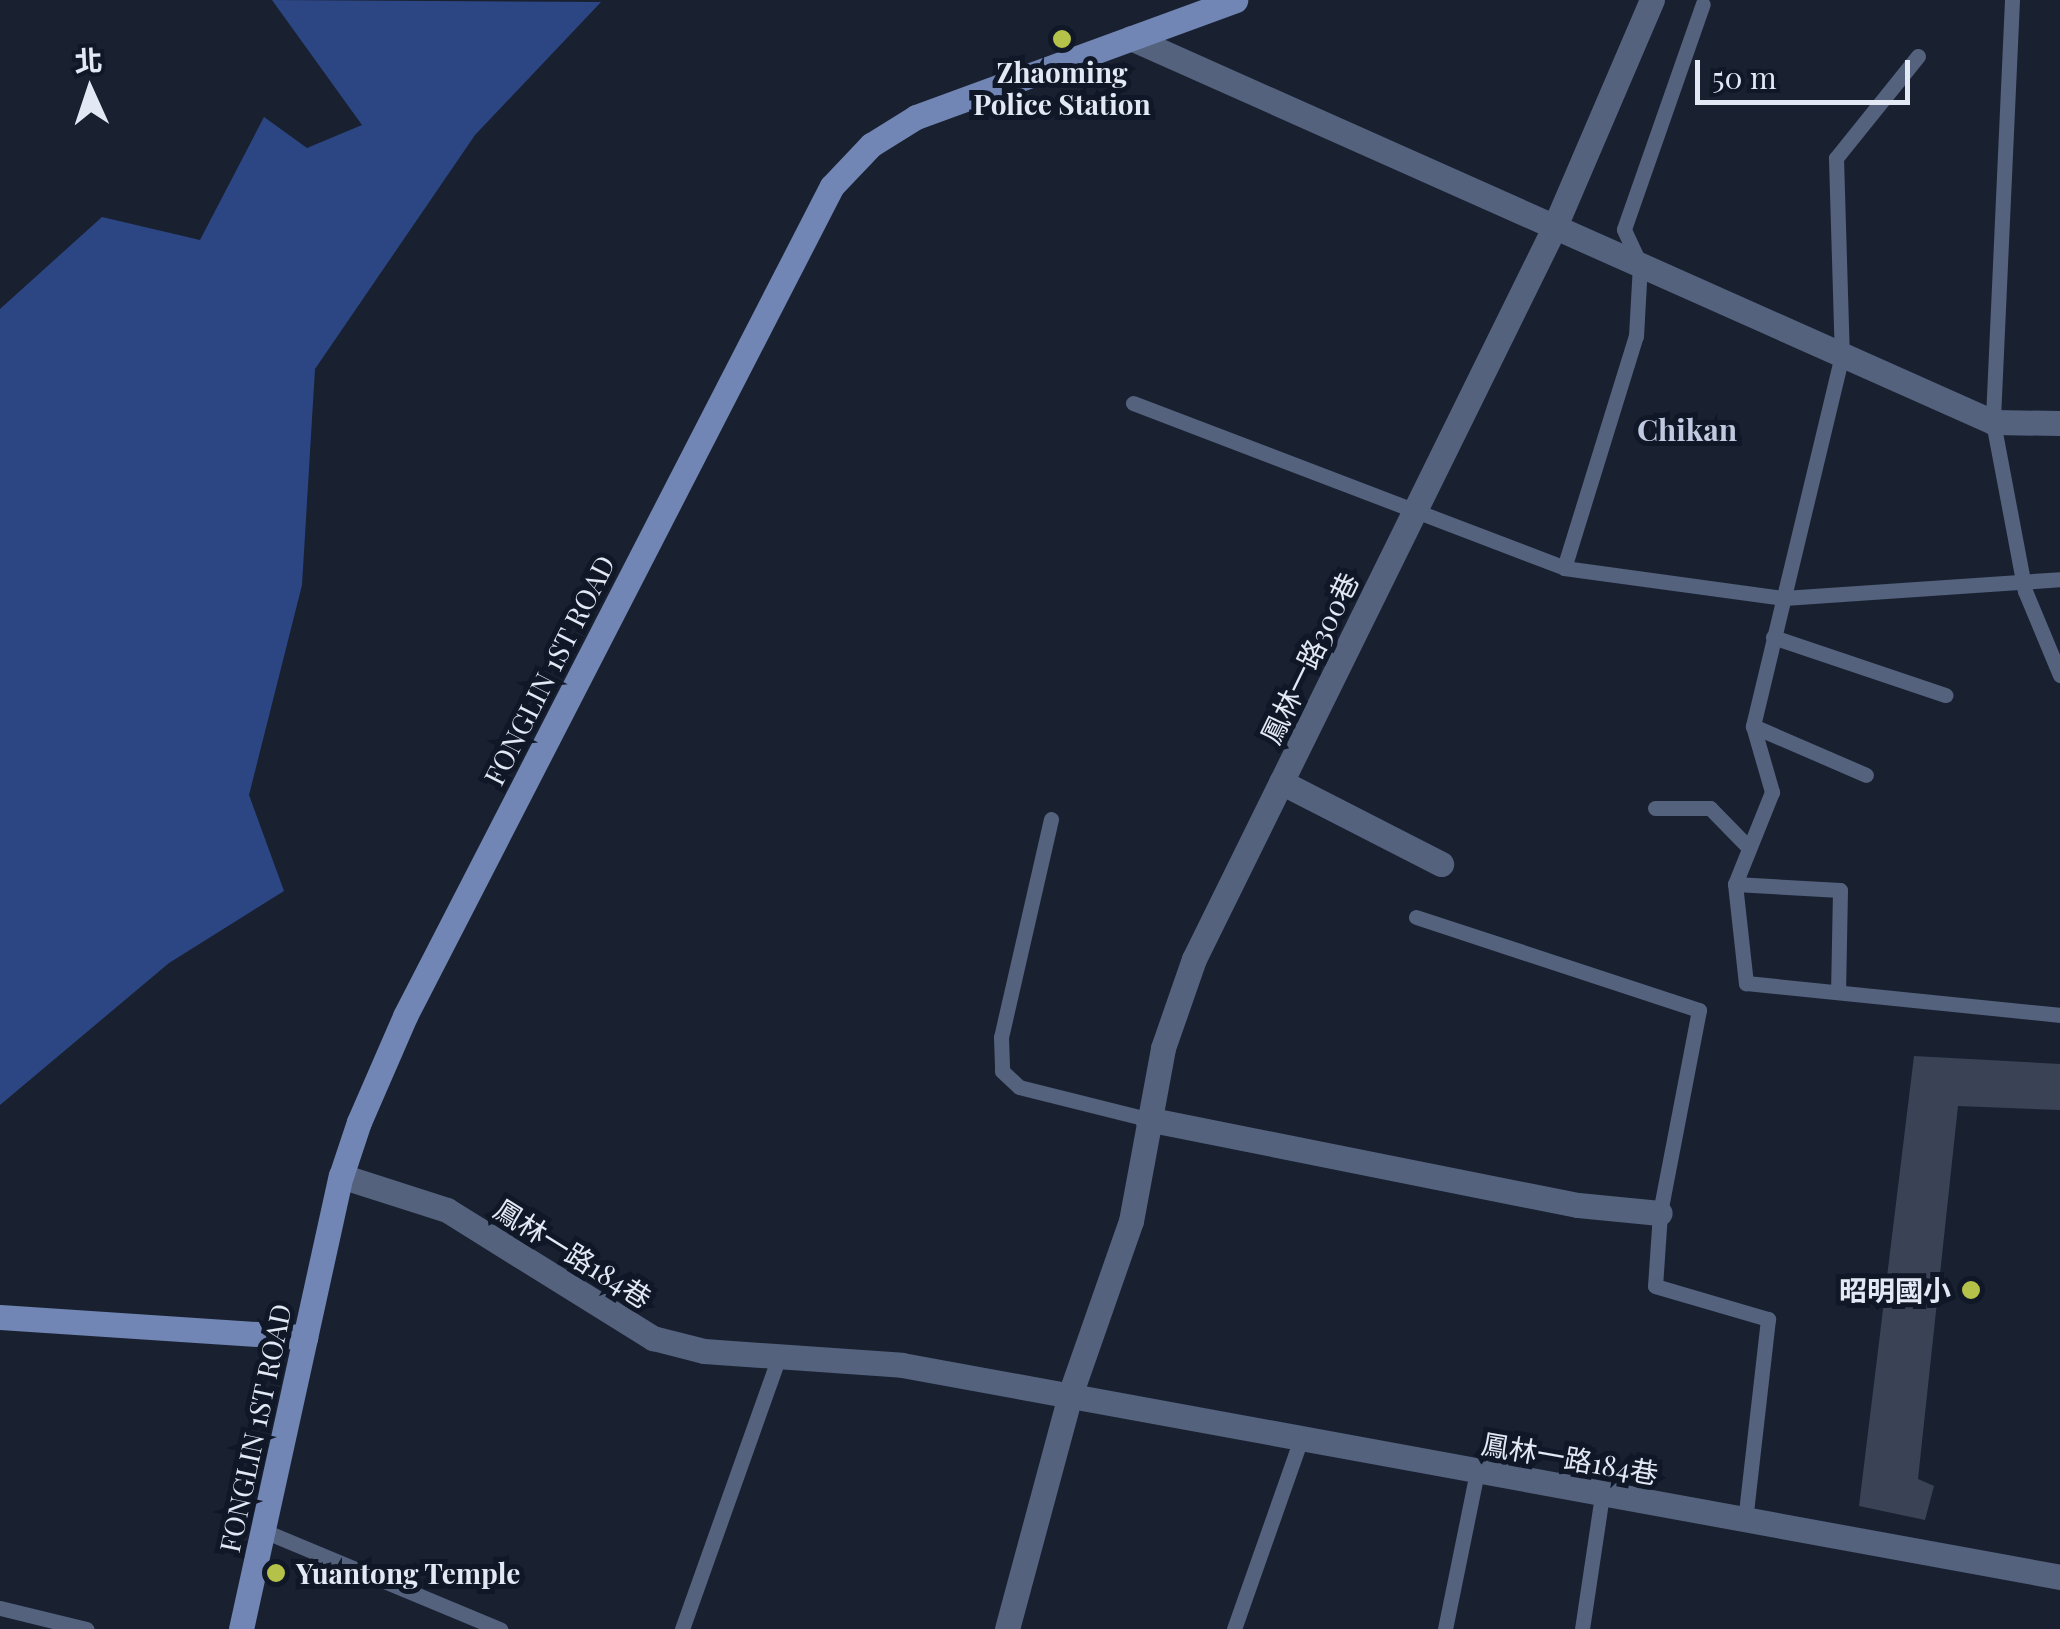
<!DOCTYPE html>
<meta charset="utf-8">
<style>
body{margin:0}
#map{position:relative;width:2060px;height:1629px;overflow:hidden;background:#192131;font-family:"Playfair Display","Noto Sans TC",serif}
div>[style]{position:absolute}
.forest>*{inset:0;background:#2c4684}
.building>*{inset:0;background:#3a4255}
.lane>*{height:15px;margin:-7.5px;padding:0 7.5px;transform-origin:7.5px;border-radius:7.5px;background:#54627e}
.street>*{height:25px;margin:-12.5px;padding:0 12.5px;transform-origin:12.5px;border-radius:12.5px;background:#54627e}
.secondary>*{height:25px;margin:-12.5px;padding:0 12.5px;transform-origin:12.5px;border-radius:12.5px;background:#7186b4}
.dots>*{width:28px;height:28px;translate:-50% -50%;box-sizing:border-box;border:5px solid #101727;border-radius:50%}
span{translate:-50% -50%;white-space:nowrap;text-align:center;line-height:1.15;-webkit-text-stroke:10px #101727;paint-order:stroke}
.poi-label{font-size:28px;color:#e2e8f4;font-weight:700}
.right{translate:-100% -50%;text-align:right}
.left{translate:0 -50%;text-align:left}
.street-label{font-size:28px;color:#e2e8f4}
.neighbourhood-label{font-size:30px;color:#bfc9e0;font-weight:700}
.north{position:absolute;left:40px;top:40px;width:100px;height:100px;-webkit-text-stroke:8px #101727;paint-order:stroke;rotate:357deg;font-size:28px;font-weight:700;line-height:40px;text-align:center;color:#e2e8f4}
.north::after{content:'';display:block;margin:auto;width:35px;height:45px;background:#e2e8f4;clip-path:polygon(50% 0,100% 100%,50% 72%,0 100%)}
.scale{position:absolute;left:1695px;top:60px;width:215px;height:45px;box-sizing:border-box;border:5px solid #e2e8f4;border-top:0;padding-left:12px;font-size:30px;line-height:35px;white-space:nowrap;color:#e2e8f4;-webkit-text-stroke:8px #101727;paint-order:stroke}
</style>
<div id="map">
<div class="forest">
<div style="clip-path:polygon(272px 0,601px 2px,475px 135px,315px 369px,302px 585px,249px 795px,284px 891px,169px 963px,0 1105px,0 309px,102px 217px,200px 240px,264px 117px,307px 148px,362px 125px)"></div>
</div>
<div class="building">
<div style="clip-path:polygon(1914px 1056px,2060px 1064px,2060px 1110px,1958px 1106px,1918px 1479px,1934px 1486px,1925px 1520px,1859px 1506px)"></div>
</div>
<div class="lane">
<div style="left:2012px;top:0;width:422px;rotate:92.6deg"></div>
<div style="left:1993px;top:422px;width:172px;rotate:79.3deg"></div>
<div style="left:2025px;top:591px;width:91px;rotate:67.4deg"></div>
<div style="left:1918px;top:56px;width:131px;rotate:128.8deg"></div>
<div style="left:1836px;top:158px;width:197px;rotate:88.3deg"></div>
<div style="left:1842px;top:355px;width:382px;rotate:103.5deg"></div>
<div style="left:1753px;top:726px;width:69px;rotate:73.9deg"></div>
<div style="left:1772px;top:792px;width:99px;rotate:111.9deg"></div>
<div style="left:1735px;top:884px;width:100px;rotate:83.7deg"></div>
<div style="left:1746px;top:983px;width:316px;rotate:5.8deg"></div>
<div style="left:1133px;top:403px;width:462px;rotate:20.9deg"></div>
<div style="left:1564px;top:568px;width:222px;rotate:7.8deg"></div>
<div style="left:1784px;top:598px;width:277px;rotate:-3.9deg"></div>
<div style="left:1564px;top:568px;width:243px;rotate:-72.8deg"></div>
<div style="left:1636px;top:336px;width:72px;rotate:-86.8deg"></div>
<div style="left:1640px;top:264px;width:38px;rotate:-115deg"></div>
<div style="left:1624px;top:229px;width:238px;rotate:-70.7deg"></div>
<div style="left:1773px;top:637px;width:182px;rotate:18.6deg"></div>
<div style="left:1753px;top:726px;width:123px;rotate:23.4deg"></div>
<div style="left:1655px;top:808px;width:55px"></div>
<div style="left:1710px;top:808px;width:56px;rotate:45.7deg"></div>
<div style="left:1051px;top:819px;width:224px;rotate:102.9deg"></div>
<div style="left:1001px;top:1037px;width:34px;rotate:88deg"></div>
<div style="left:1002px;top:1071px;width:23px;rotate:43deg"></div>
<div style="left:1019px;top:1087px;width:132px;rotate:14deg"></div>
<div style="left:1735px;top:884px;width:105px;rotate:3.3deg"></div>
<div style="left:1840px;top:890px;width:102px;rotate:91.1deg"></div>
<div style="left:1416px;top:917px;width:298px;rotate:18.2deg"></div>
<div style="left:1699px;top:1010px;width:207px;rotate:100.9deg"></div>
<div style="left:1660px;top:1213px;width:73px;rotate:93.9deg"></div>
<div style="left:1655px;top:1286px;width:118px;rotate:16.3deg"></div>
<div style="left:1768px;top:1319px;width:203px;rotate:96.5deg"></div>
<div style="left:264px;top:1531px;width:256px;rotate:22.6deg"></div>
<div style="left:0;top:1608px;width:89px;rotate:13.7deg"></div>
<div style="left:682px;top:1629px;width:290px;rotate:-70.4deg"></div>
<div style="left:1234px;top:1629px;width:201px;rotate:-70.6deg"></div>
<div style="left:1445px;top:1629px;width:160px;rotate:-78.5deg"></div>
<div style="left:1582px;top:1629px;width:135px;rotate:-81.5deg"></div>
</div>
<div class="street">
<div style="left:1131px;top:38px;width:944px;rotate:24.01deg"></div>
<div style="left:1993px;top:422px;width:67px;rotate:0.9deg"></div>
<div style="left:1281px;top:782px;width:180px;rotate:27.1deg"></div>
<div style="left:1147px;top:1119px;width:439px;rotate:11.3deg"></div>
<div style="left:1578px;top:1205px;width:82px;rotate:5.6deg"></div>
<div style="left:341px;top:1176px;width:111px;rotate:17.8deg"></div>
<div style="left:447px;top:1210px;width:243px;rotate:31.9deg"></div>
<div style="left:653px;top:1338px;width:53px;rotate:14.3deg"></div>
<div style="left:704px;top:1351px;width:198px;rotate:4deg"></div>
<div style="left:902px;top:1365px;width:1177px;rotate:10.37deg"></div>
<div style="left:1007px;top:1629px;width:242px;rotate:-74.9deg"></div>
<div style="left:1070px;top:1395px;width:184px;rotate:-70.7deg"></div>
<div style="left:1131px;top:1221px;width:176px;rotate:-79.5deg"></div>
<div style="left:1163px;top:1048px;width:94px;rotate:-70.8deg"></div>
<div style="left:1194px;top:959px;width:817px;rotate:-63.78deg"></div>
<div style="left:1555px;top:226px;width:246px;rotate:-66.8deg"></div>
</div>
<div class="secondary">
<div style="left:0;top:1317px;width:306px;rotate:3.8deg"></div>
<div style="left:241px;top:1629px;width:464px;rotate:-77.6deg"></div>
<div style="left:341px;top:1176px;width:57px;rotate:-71.6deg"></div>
<div style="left:359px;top:1122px;width:116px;rotate:-66.5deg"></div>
<div style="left:405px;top:1016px;width:933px;rotate:-62.78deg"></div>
<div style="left:832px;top:186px;width:57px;rotate:-46.4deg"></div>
<div style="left:871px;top:145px;width:53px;rotate:-31.9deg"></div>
<div style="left:916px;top:117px;width:340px;rotate:-20.1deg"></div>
</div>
<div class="dots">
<div style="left:1062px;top:39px;background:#b4c24a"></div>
<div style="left:1971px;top:1290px;background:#b4c24a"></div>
<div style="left:276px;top:1573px;background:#b4c24a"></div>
</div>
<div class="poi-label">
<span style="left:1062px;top:88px">Zhaoming<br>Police Station</span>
<span class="right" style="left:1951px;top:1290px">昭明國小</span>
<span class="left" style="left:296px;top:1573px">Yuantong Temple</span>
</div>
<div class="street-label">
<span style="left:1309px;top:658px;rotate:-64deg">鳳林一路300巷</span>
<span style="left:549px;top:670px;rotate:-63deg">FONGLIN 1ST ROAD</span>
<span style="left:573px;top:1253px;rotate:32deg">鳳林一路184巷</span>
<span style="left:255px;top:1428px;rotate:-78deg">FONGLIN 1ST ROAD</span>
<span style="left:1570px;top:1458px;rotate:10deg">鳳林一路184巷</span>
</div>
<div class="neighbourhood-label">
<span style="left:1687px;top:429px">Chikan</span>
</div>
<div class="north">北</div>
<div class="scale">50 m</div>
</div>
